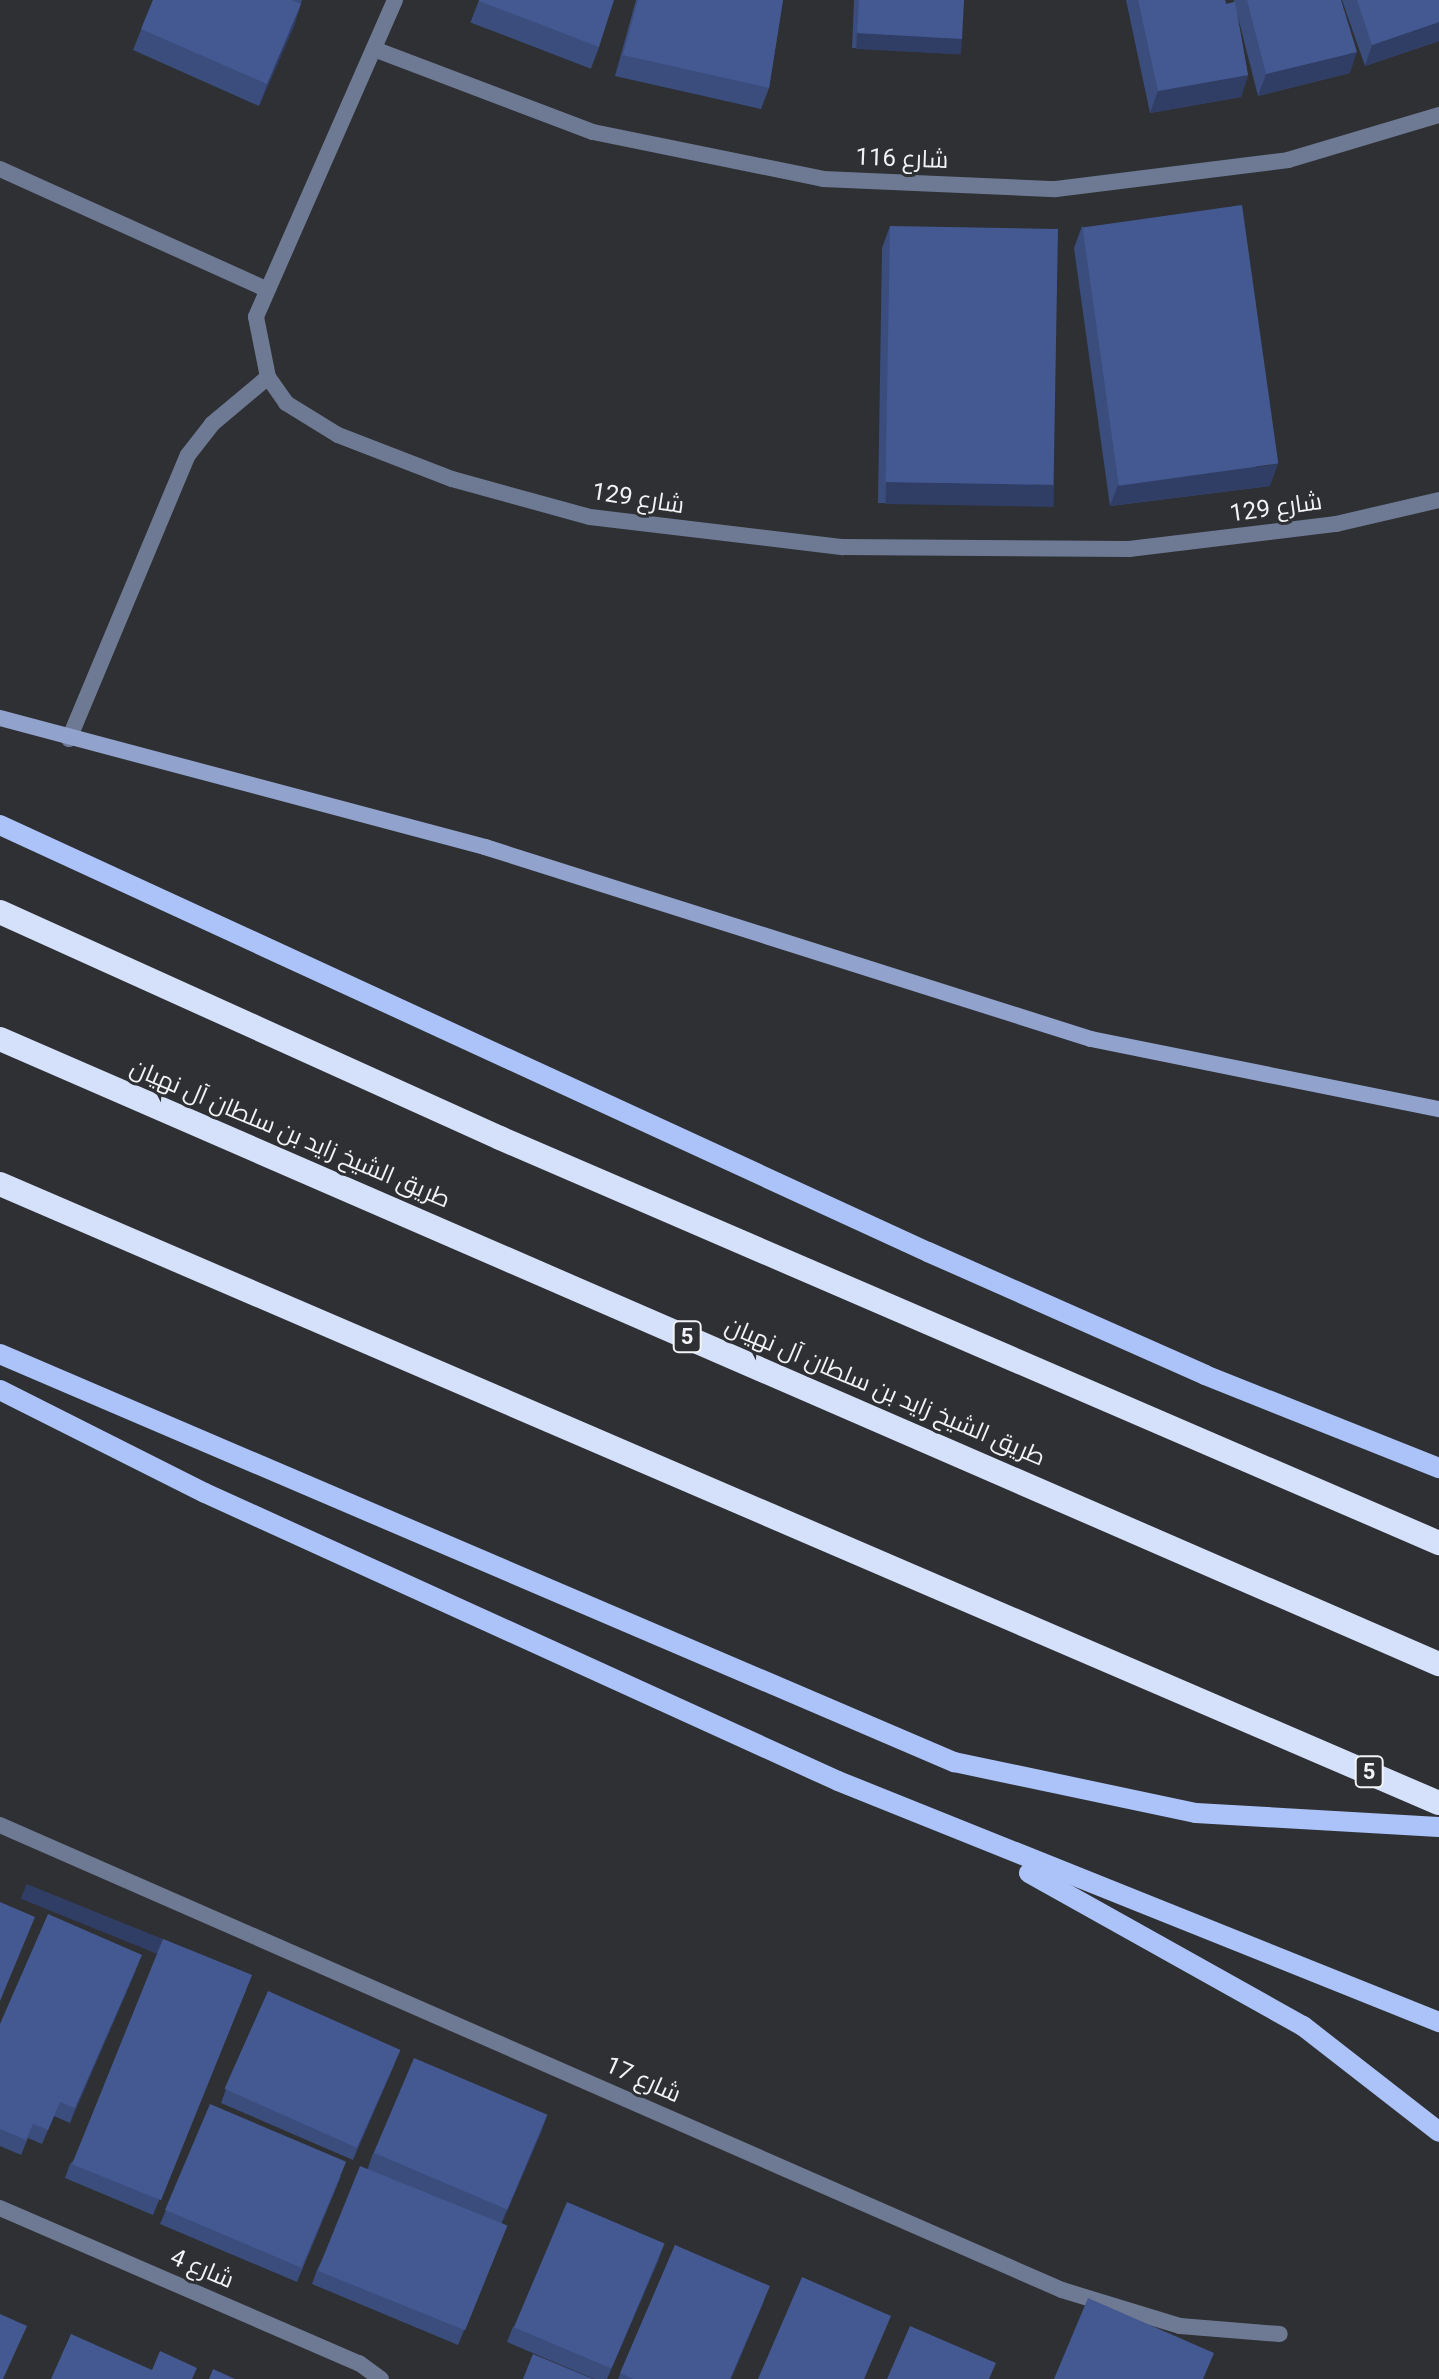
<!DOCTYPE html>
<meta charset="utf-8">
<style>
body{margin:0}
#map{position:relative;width:1439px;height:2379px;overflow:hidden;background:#2e3033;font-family:Roboto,Cairo,sans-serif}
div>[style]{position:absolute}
.lane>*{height:16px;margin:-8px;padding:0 8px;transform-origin:8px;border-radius:8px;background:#6e7a94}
.street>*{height:16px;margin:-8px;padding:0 8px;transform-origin:8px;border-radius:8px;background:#6e7a94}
.secondary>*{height:16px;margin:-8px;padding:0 8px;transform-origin:8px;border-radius:8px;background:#91a3cd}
.primary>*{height:20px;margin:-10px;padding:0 10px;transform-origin:10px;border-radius:10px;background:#acc3f9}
.highway>*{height:24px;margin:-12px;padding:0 12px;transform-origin:12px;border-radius:12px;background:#d5e1fb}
.wall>*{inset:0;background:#3a4d7d;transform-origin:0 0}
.shaded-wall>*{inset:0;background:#303e66;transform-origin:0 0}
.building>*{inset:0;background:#445991;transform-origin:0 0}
span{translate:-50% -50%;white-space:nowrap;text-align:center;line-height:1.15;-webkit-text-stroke:6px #2e3033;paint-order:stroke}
.shield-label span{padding:2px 6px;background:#2e3033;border:2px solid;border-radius:6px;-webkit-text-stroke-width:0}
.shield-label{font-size:22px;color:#f2f3f5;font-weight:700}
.street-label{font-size:24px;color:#f2f3f5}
</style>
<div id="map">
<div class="lane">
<div style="left:0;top:169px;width:290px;rotate:24.3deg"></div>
</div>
<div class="street">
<div style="left:395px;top:0;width:346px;rotate:113.7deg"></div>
<div style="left:256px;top:317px;width:61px;rotate:78.7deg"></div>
<div style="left:268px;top:377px;width:32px;rotate:55deg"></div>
<div style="left:286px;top:403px;width:61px;rotate:31.6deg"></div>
<div style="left:338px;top:435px;width:122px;rotate:21.1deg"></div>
<div style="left:452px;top:479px;width:143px;rotate:15.4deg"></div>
<div style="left:590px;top:517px;width:255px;rotate:6.8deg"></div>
<div style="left:843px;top:547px;width:286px;rotate:0.4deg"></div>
<div style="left:1129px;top:549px;width:209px;rotate:-6.9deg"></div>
<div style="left:1336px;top:524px;width:106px;rotate:-13.1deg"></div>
<div style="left:374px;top:49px;width:234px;rotate:20.8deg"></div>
<div style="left:593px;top:132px;width:235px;rotate:11.5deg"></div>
<div style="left:823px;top:179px;width:233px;rotate:2.5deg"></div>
<div style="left:1056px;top:189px;width:234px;rotate:-7.1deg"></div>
<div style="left:1288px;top:160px;width:158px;rotate:-16.6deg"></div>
<div style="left:69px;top:739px;width:308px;rotate:-67.3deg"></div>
<div style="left:188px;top:455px;width:39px;rotate:-52deg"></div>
<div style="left:212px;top:424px;width:73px;rotate:-40deg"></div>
<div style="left:0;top:1825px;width:1159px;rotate:23.65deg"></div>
<div style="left:1062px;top:2290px;width:123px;rotate:17deg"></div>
<div style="left:1180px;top:2326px;width:100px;rotate:4.6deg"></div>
<div style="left:0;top:2208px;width:391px;rotate:23.4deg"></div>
<div style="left:359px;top:2363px;width:27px;rotate:36deg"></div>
</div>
<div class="secondary">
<div style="left:0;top:718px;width:502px;rotate:14.89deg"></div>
<div style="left:485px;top:847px;width:636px;rotate:17.58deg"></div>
<div style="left:1091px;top:1039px;width:355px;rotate:11.4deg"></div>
</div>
<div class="primary">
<div style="left:0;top:825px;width:1022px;rotate:24.71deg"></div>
<div style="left:928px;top:1252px;width:303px;rotate:23.9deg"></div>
<div style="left:1205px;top:1375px;width:252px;rotate:21.7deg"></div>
<div style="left:0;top:1354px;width:1038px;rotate:23.16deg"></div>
<div style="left:954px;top:1762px;width:247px;rotate:11.9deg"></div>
<div style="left:1196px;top:1813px;width:243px;rotate:3.3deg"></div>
<div style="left:0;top:1390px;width:229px;rotate:26.7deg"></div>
<div style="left:205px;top:1493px;width:695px;rotate:24.46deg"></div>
<div style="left:838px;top:1781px;width:648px;rotate:21.85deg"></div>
<div style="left:1029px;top:1873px;width:314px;rotate:29.2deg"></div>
<div style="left:1303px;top:2026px;width:172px;rotate:37.9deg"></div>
</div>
<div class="highway">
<div style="left:0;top:912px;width:549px;rotate:24.32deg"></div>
<div style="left:500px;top:1138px;width:1023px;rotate:23.33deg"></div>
<div style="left:0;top:1039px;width:1569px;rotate:23.48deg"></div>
<div style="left:0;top:1184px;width:1566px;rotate:23.28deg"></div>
</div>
<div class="wall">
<div style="clip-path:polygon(153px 0,302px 0,294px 26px,259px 106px,133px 50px)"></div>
<div style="left:479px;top:0;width:129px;height:24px;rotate:21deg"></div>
<div style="clip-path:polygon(636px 0,783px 0,769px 88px,761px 109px,615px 76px)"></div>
<div style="clip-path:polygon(854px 0,964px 0,957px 54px,852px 48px)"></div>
<div style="clip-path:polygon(1126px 0,1225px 0,1226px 4px,1234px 2px,1234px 0,1341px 0,1350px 73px,1258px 96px,1237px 13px,1248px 75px,1241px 97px,1150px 113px)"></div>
<div style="clip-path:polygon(1342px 0,1439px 0,1439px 41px,1365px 66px)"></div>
<div style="clip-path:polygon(890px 226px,1046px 506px,878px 503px,882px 248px)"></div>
<div style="clip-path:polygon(1082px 226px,1270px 486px,1110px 506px,1074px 248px)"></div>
<div style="clip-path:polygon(136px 1970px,70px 2123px,54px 2116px,42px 2144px,28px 2138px,21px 2155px,0 2146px,0 2024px)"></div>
<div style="clip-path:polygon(246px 1990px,153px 2215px,65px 2178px,70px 2164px)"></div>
<div style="clip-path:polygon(395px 2063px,353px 2160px,221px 2103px,226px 2089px)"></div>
<div style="clip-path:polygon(542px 2130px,501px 2224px,507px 2226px,458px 2345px,312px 2284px,317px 2270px,368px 2168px,373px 2153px)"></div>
<div style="clip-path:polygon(341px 2176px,297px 2282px,160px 2224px,166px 2210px)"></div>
<div style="clip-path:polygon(675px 2245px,764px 2301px,731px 2379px,618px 2379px)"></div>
<div style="clip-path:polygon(659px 2259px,607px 2379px,594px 2379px,507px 2342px,513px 2327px)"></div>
</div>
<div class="shaded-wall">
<div style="clip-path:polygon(301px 4px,294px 26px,259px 106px,267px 84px)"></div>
<div style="clip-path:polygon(1439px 22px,1439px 41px,1365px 66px,1372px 45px)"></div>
<div style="left:857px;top:33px;width:105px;height:16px;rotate:3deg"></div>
<div style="clip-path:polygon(1357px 52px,1350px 73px,1258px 96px,1266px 74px)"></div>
<div style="clip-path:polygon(1248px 75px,1241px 97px,1150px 113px,1158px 91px)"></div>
<div style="clip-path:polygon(1278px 464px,1270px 486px,1110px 506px,1118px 485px)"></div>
<div style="left:886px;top:482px;width:168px;height:22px;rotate:1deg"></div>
<div style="clip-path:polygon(142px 1955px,136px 1970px,70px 2123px,75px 2108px)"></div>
<div style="left:252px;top:1975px;width:16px;height:243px;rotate:112deg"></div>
<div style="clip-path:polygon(401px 2049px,395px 2063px,353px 2160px,358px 2146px)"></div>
<div style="clip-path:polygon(547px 2115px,542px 2130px,501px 2226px,506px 2211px)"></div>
<div style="clip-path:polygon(664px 2244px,659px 2259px,607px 2379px,611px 2369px)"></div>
<div style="clip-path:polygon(770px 2286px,731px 2379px,730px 2379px)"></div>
</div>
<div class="building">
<div style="clip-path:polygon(153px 0,291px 0,301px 4px,267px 84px,141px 29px)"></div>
<div style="clip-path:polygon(479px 0,614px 0,599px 47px,479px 1px)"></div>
<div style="clip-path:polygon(638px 0,783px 0,769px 88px,623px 55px)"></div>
<div style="clip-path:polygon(859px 0,964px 0,962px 39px,857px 33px)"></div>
<div style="clip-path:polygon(1138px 0,1225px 0,1226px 4px,1235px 2px,1248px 75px,1158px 91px)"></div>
<div style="clip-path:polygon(1247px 0,1341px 0,1357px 52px,1266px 74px)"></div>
<div style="clip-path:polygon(1357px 0,1439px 0,1439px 22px,1372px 45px)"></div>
<div style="left:1242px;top:205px;width:261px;height:161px;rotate:82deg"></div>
<div style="left:890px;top:226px;width:168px;height:256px;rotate:1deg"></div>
<div style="clip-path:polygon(0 1902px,35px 1917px,0 2001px)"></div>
<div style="clip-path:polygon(48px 1914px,142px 1955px,75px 2108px,60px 2102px,48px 2130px,33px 2124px,26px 2140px,0 2129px,0 2024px)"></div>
<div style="left:163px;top:1939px;width:96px;height:243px;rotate:22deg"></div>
<div style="left:268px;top:1991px;width:145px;height:107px;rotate:24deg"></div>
<div style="left:414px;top:2058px;width:145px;height:103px;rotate:23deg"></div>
<div style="left:210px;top:2104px;width:148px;height:115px;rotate:23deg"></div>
<div style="left:360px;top:2166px;width:159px;height:113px;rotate:22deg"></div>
<div style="left:567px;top:2202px;width:106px;height:136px;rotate:23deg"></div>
<div style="clip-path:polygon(675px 2245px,770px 2286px,730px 2379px,633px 2379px,620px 2373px)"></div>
<div style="clip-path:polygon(802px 2277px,891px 2316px,864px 2379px,758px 2379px)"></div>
<div style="clip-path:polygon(1088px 2298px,1214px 2353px,1203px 2379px,1054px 2379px)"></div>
<div style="clip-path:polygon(0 2314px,27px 2326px,3px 2379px,0 2379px)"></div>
<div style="clip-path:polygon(910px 2326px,996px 2363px,989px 2379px,887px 2379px)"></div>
<div style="clip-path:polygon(71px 2334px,152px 2370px,160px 2351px,197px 2368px,192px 2379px,51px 2379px)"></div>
<div style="clip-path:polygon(533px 2354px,593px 2379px,523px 2379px)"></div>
<div style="clip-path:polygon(213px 2369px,235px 2379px,209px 2379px)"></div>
</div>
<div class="shield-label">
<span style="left:687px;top:1337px">5</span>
<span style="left:1369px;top:1772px">5</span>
</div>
<div class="street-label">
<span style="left:902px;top:159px;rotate:2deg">شارع 116</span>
<span style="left:638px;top:499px;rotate:9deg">شارع 129</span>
<span style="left:1276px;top:508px;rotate:-8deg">شارع 129</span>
<span style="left:290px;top:1134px;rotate:23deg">طريق الشيخ زايد بن سلطان آل نهيان</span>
<span style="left:885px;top:1392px;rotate:23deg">طريق الشيخ زايد بن سلطان آل نهيان</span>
<span style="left:643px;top:2080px;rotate:24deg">شارع 17</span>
<span style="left:202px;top:2269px;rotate:23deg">شارع 4</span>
</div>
</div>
